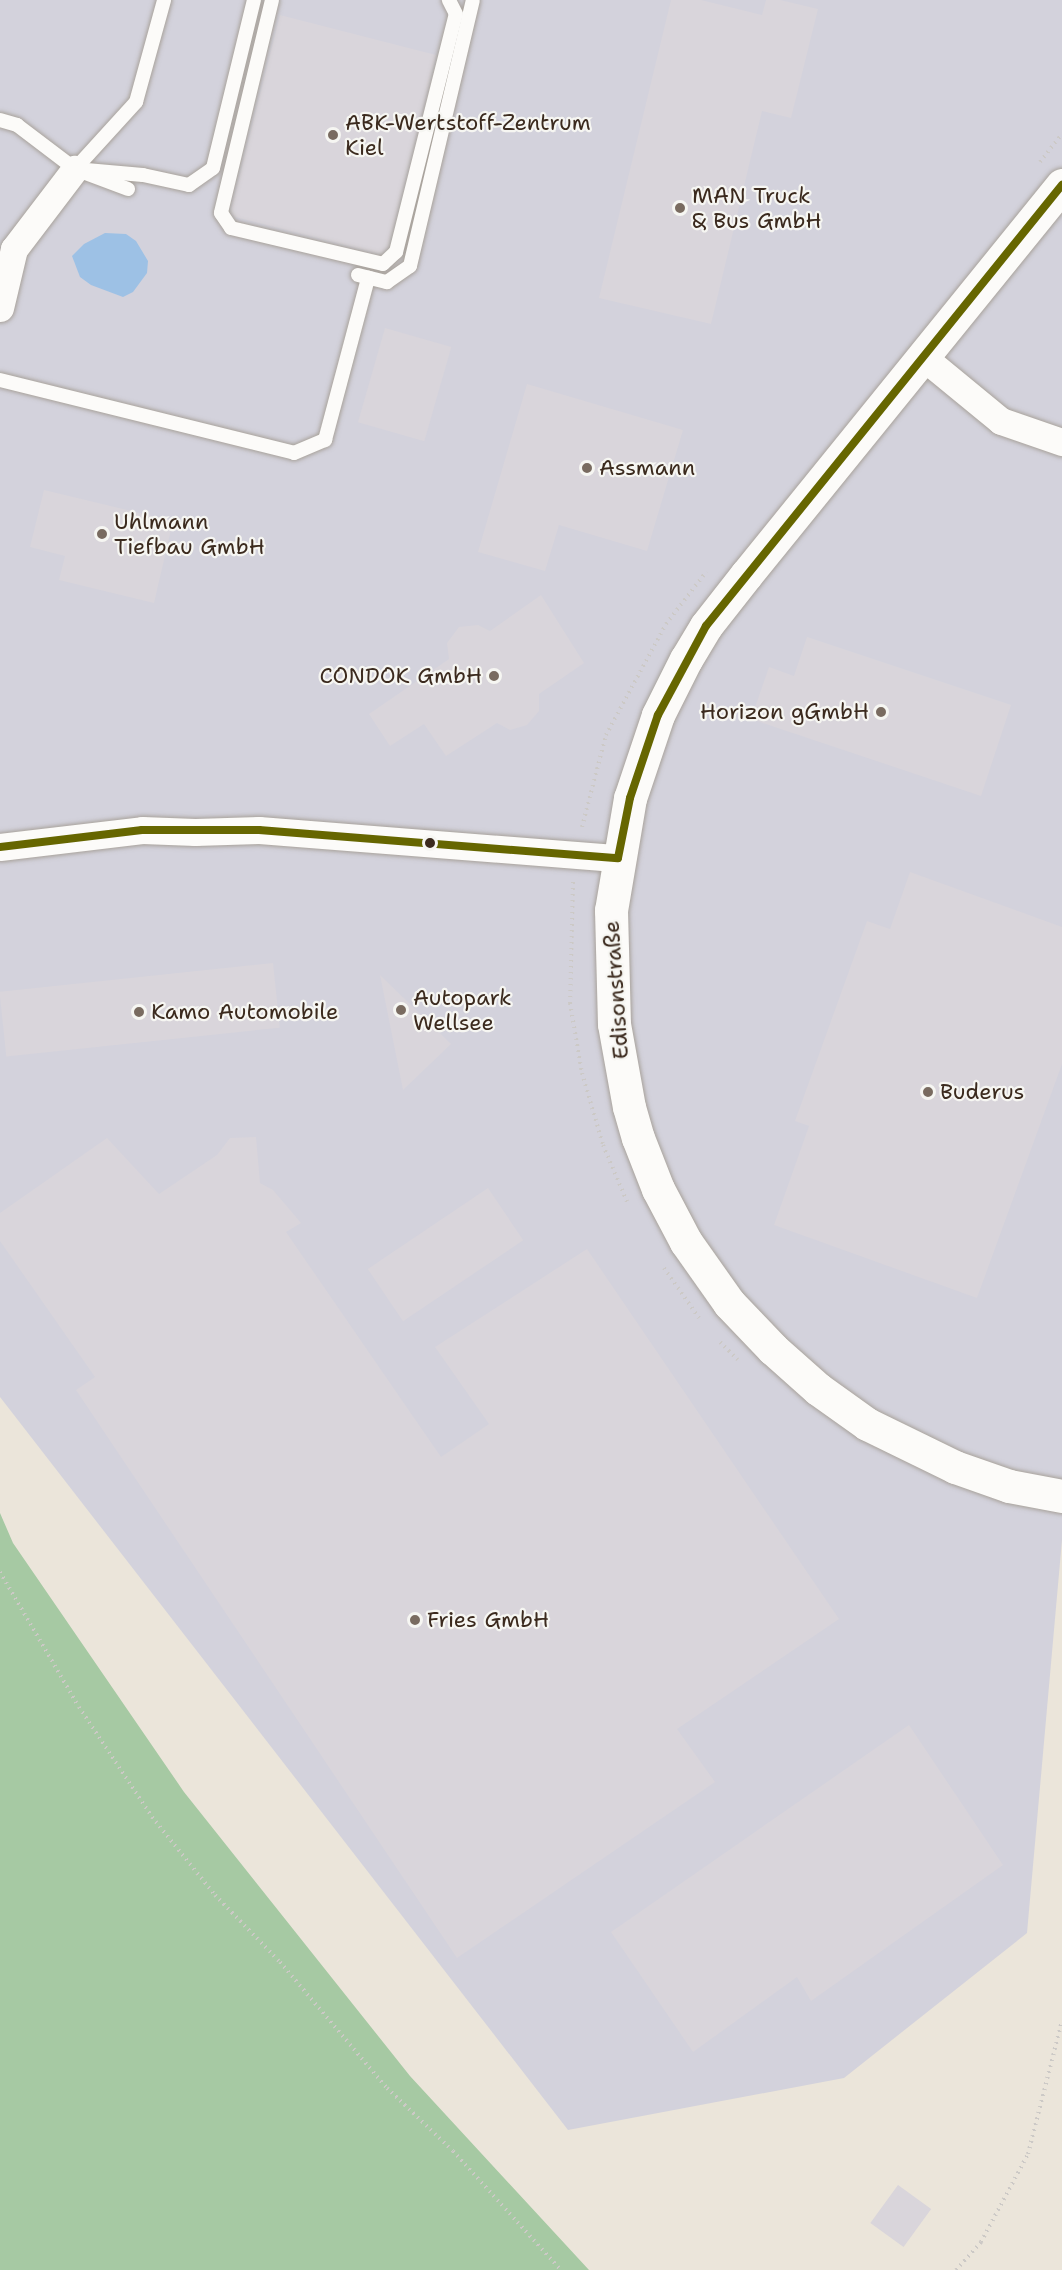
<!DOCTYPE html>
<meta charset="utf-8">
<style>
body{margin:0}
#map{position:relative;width:1062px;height:2270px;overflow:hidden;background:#ebe5da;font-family:"Shantell Sans",sans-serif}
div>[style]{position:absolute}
.industrial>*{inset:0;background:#d3d2dc}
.forest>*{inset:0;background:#a6c9a3}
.water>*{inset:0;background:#9dc1e5}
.building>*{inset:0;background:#d9d5db;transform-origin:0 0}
.path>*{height:4px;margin-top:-2px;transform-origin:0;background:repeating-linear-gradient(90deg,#ccc9c6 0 1.5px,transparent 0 6px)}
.roads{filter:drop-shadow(0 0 2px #a8a29b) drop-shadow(0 0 2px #a8a29b)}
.lane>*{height:14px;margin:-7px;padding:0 7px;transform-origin:7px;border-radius:7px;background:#fcfbf9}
.street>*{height:27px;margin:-13.5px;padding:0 13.5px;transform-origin:13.5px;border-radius:13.5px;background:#fcfbf9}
.secondary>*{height:33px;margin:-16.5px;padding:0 16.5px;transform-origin:16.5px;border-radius:16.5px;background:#fcfbf9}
.bus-1>*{height:8px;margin:-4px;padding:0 4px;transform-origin:4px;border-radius:4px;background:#660}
.dots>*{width:16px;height:16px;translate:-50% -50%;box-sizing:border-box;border:3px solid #f6f6f2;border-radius:50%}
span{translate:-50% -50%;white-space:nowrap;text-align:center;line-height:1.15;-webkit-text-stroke:4.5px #f6f6f2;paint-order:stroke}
.poi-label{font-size:22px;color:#3b2a1e}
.left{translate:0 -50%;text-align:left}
.right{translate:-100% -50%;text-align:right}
.street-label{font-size:22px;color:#3b2a1e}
</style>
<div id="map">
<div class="industrial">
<div style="clip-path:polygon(0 0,1062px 0,1062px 1540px,1027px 1933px,844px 2078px,568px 2130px,0 1397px)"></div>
</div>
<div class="forest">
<div style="clip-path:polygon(0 1513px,13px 1543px,184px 1792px,410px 2076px,589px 2270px,0 2270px)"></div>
</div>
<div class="water">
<div style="clip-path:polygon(105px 233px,126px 234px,136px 241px,148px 261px,147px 273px,133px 292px,123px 297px,91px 285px,80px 277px,72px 256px,84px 244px)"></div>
</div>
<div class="building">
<div style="clip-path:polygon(671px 0,701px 0,762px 15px,766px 0,780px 0,818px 9px,791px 118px,762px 111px,711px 324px,599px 298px)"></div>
<div style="clip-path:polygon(280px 15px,436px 55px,388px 247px,381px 254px,235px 217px,231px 211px)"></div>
<div style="left:385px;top:328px;width:69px;height:98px;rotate:16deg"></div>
<div style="clip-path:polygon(527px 384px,683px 430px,647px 551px,559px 525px,545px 571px,478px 552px)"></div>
<div style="clip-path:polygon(44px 490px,173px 521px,154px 603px,59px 580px,65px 556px,30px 547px)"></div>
<div style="clip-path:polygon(541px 595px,584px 663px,539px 694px,539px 711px,527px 725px,510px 730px,497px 723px,446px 756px,424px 724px,390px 746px,369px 714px,449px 659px,447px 643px,459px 627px,478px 625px,490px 631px)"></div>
<div style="clip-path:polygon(807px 637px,1011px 705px,981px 796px,751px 719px,769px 667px,794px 676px)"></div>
<div style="clip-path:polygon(910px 872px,1062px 927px,1062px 1064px,977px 1298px,774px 1225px,809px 1126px,795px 1121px,867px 921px,890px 929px)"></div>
<div style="left:273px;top:963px;width:65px;height:275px;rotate:84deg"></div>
<div style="clip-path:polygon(380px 975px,451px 1044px,403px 1090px)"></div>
<div style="clip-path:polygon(256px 1137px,260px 1183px,273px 1190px,301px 1223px,286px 1232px,441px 1457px,489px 1424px,435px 1347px,587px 1249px,839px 1619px,677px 1729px,715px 1782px,457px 1958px,76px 1390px,95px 1377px,0 1241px,0 1213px,107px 1138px,159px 1194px,217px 1155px,230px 1138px)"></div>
<div style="left:488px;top:1188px;width:63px;height:145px;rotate:56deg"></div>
<div style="clip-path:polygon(909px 1725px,1003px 1865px,811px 2001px,797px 1977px,693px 2052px,611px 1932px)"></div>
<div style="left:898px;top:2185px;width:41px;height:47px;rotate:36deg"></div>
</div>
<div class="path">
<div style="left:1040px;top:162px;width:36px;rotate:-52deg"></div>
<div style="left:582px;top:827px;width:95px;rotate:-75.4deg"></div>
<div style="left:606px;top:735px;width:126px;rotate:-61.6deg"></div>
<div style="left:666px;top:624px;width:66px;rotate:-52.4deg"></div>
<div style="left:573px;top:882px;width:121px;rotate:91.4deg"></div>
<div style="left:570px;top:1003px;width:71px;rotate:80.3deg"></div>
<div style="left:582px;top:1073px;width:75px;rotate:73.7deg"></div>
<div style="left:603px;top:1145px;width:64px;rotate:67deg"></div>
<div style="left:664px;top:1268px;width:61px;rotate:55deg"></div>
<div style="left:720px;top:1342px;width:25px;rotate:45deg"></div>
<div style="left:0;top:1572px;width:156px;rotate:59.7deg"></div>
<div style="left:79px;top:1707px;width:132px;rotate:56.4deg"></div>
<div style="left:152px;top:1817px;width:100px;rotate:51.1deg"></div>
<div style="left:215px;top:1895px;width:93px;rotate:45.9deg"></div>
<div style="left:280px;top:1962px;width:165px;rotate:49.7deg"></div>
<div style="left:387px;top:2088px;width:91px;rotate:43.7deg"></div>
<div style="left:453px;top:2151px;width:161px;rotate:47.8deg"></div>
<div style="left:956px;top:2270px;width:38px;rotate:-48deg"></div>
<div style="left:981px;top:2242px;width:100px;rotate:-61.9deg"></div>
<div style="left:1028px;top:2154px;width:137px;rotate:-75.7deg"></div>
</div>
<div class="roads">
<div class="lane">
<div style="left:272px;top:0;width:219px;rotate:103.5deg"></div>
<div style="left:221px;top:213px;width:18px;rotate:56deg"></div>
<div style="left:231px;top:228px;width:156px;rotate:13.3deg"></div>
<div style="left:383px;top:264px;width:18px;rotate:-43deg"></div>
<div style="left:396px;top:252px;width:245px;rotate:-75.9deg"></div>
<div style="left:456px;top:14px;width:16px;rotate:-117deg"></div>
<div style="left:0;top:120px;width:18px;rotate:16deg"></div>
<div style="left:17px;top:125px;width:73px;rotate:37.2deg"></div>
<div style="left:75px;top:169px;width:91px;rotate:-47.7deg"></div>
<div style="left:136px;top:102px;width:106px;rotate:-74.6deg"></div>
<div style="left:128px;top:189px;width:57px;rotate:-159.3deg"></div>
<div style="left:75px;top:169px;width:68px;rotate:5deg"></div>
<div style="left:143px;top:175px;width:47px;rotate:12.3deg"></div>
<div style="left:189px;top:185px;width:29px;rotate:-35deg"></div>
<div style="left:213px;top:168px;width:173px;rotate:-76.3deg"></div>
<div style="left:358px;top:275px;width:30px;rotate:14deg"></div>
<div style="left:387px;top:282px;width:28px;rotate:-35deg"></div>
<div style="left:410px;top:266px;width:273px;rotate:-76.7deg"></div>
<div style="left:0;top:380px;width:303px;rotate:13.9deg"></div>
<div style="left:294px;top:453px;width:34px;rotate:-23deg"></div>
<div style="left:325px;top:440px;width:168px;rotate:-75.1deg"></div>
</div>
<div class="street">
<div style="left:0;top:308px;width:61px;rotate:-76.7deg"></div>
<div style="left:14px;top:249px;width:101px;rotate:-52.7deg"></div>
<div style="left:923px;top:357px;width:101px;rotate:39.4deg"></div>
<div style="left:1001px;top:421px;width:65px;rotate:19deg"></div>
<div style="left:0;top:847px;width:143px;rotate:-6.8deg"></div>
<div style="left:142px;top:830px;width:53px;rotate:2.2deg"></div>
<div style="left:195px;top:832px;width:64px;rotate:-1.8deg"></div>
<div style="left:259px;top:830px;width:360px;rotate:4.5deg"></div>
</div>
<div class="secondary">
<div style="left:1062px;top:185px;width:502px;rotate:129.02deg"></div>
<div style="left:746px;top:575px;width:65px;rotate:128.1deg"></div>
<div style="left:706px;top:626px;width:39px;rotate:121deg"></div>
<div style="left:686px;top:659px;width:63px;rotate:116.6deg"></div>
<div style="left:658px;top:715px;width:88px;rotate:108.6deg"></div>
<div style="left:630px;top:798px;width:114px;rotate:99.6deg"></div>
<div style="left:611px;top:910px;width:114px;rotate:88.5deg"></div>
<div style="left:614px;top:1024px;width:84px;rotate:79.8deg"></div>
<div style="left:629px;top:1107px;width:32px;rotate:74deg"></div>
<div style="left:638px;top:1138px;width:55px;rotate:68.6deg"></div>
<div style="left:658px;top:1189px;width:60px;rotate:62.2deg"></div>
<div style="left:686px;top:1242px;width:75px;rotate:54.8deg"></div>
<div style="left:729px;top:1303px;width:64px;rotate:46.3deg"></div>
<div style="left:773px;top:1349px;width:60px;rotate:41.6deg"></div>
<div style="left:818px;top:1389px;width:60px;rotate:35.5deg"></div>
<div style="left:867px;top:1424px;width:98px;rotate:26deg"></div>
<div style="left:955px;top:1467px;width:57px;rotate:19.4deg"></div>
<div style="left:1009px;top:1486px;width:54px;rotate:10.7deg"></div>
</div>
</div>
<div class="bus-1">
<div style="left:0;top:847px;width:143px;rotate:-6.8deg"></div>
<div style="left:142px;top:830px;width:117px"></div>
<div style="left:259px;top:830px;width:360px;rotate:4.5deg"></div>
<div style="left:618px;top:858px;width:61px;rotate:-78.7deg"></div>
<div style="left:630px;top:798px;width:88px;rotate:-71.4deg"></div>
<div style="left:658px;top:715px;width:101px;rotate:-61.7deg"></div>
<div style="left:706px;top:626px;width:567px;rotate:-51.09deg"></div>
</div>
<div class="dots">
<div style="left:333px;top:135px;background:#796b60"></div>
<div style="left:680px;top:208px;background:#796b60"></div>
<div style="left:587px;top:468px;background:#796b60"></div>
<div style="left:102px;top:534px;background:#796b60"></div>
<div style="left:494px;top:676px;background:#796b60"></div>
<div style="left:881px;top:712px;background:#796b60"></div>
<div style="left:430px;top:843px;background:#3b2a1e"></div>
<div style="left:401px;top:1010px;background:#796b60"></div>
<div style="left:139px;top:1012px;background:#796b60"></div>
<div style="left:928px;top:1092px;background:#796b60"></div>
<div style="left:415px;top:1620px;background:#796b60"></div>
</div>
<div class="poi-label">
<span class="left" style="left:345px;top:135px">ABK-Wertstoff-Zentrum<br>Kiel</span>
<span class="left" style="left:692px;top:208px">MAN Truck<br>&amp; Bus GmbH</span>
<span class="left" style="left:599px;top:468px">Assmann</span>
<span class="left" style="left:114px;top:534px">Uhlmann<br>Tiefbau GmbH</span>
<span class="right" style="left:482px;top:676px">CONDOK GmbH</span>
<span class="right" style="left:869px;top:712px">Horizon gGmbH</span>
<span class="left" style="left:413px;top:1010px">Autopark<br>Wellsee</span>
<span class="left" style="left:151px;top:1012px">Kamo Automobile</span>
<span class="left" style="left:940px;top:1092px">Buderus</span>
<span class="left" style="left:427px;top:1620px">Fries GmbH</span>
</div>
<div class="street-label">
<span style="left:616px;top:990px;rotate:-94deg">Edisonstraße</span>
</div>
</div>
